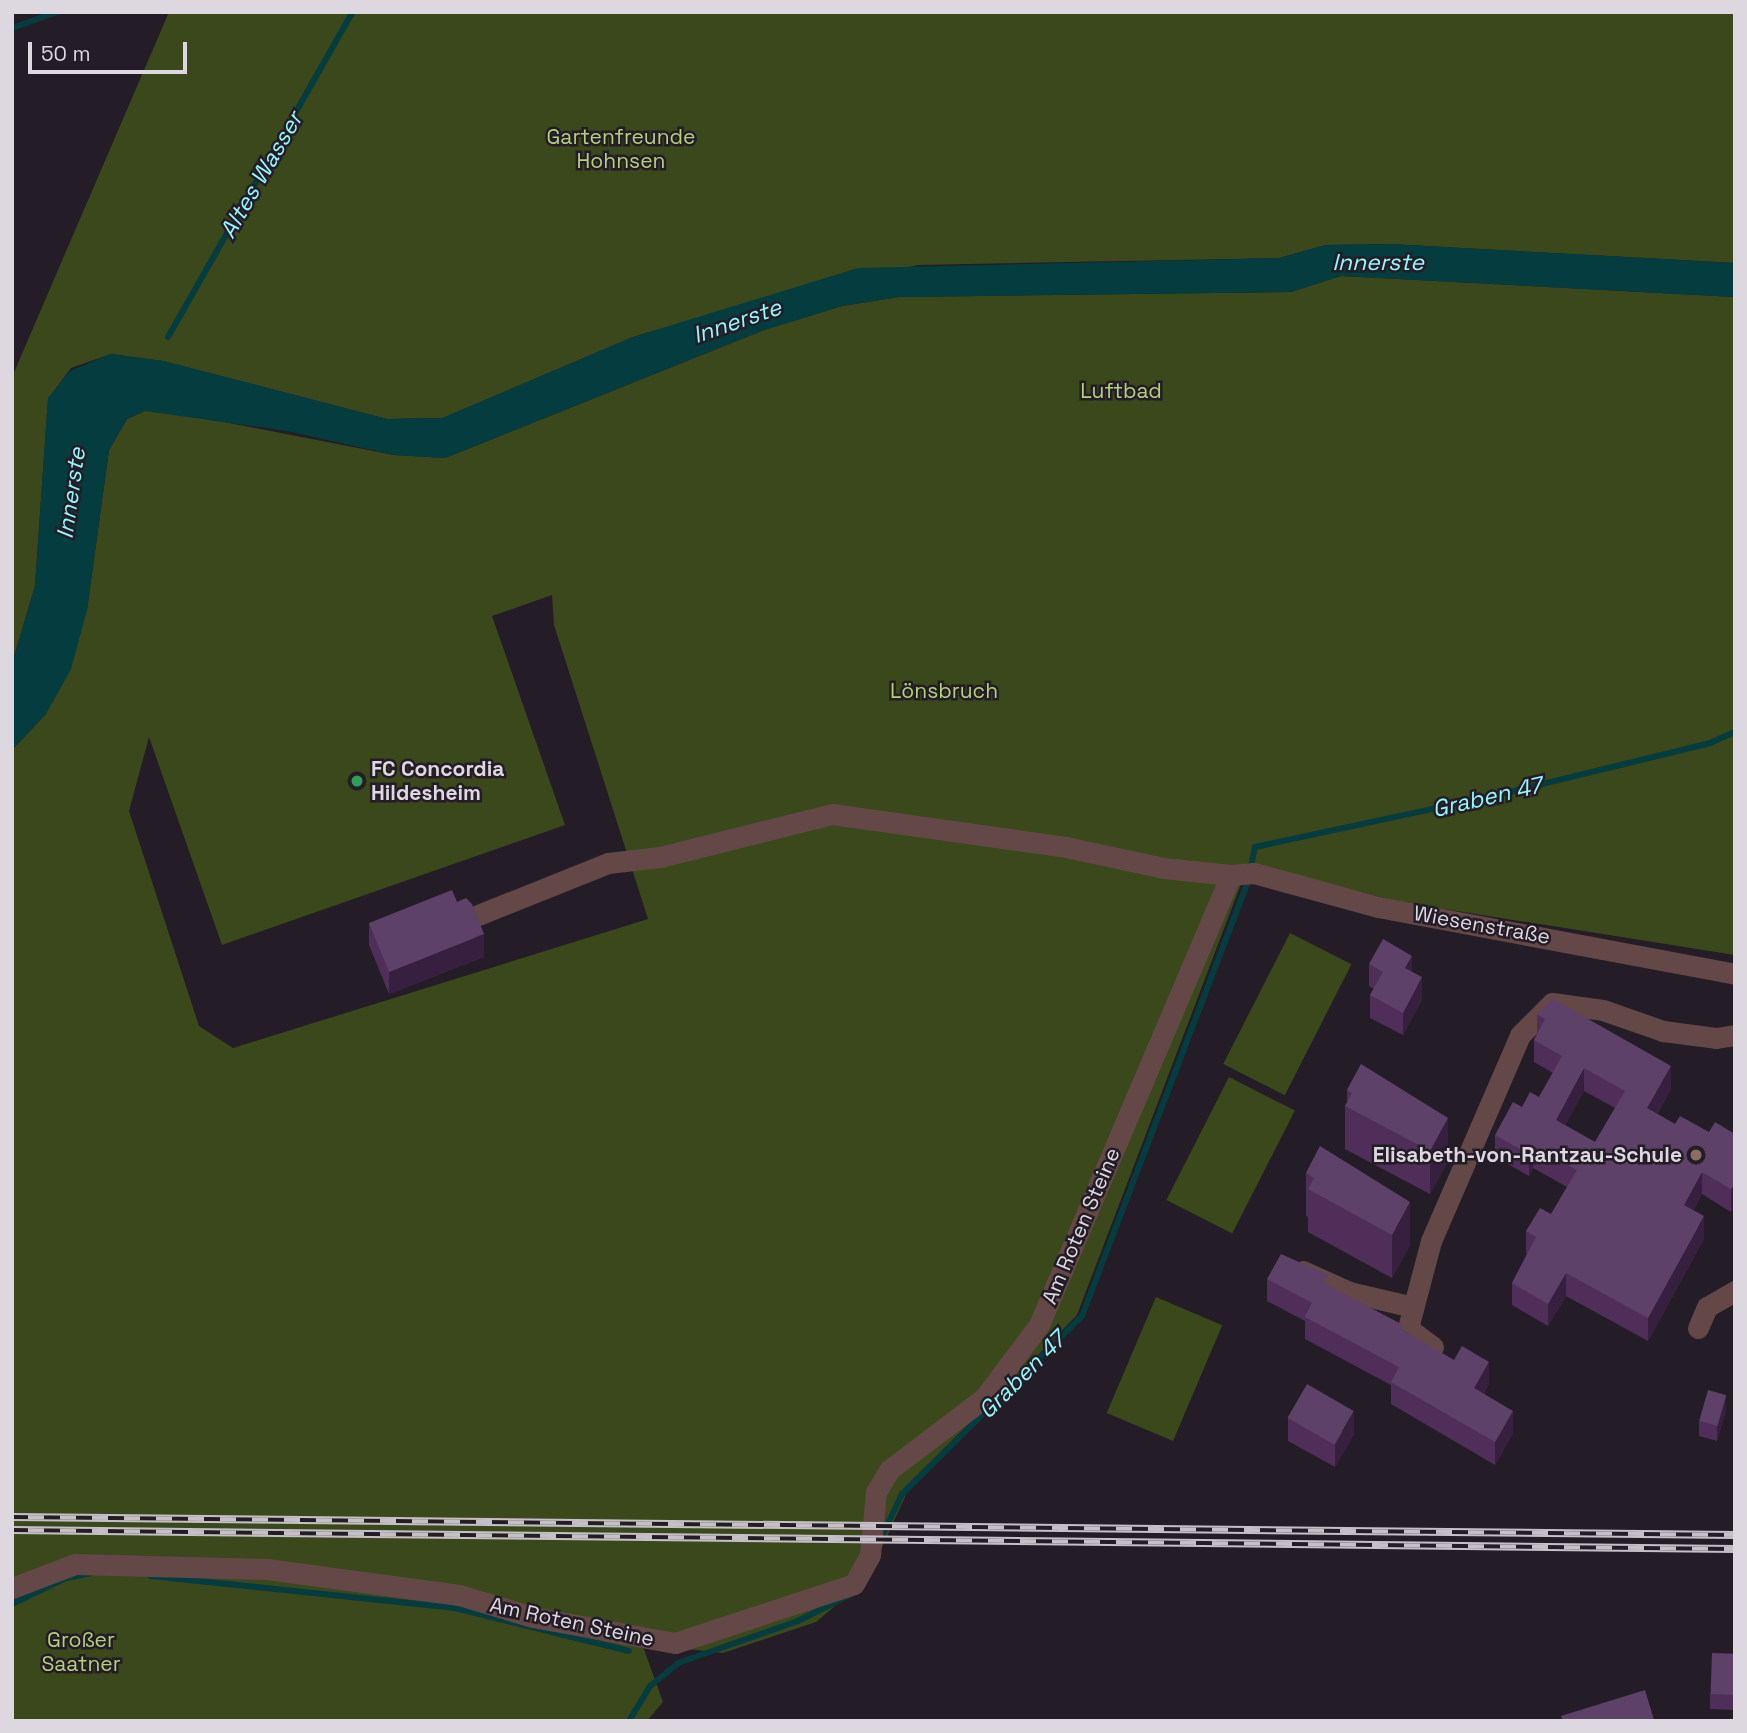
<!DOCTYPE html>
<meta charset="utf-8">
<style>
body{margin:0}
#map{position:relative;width:1747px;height:1733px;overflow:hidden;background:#241c26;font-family:"Space Grotesk",sans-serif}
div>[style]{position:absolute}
.green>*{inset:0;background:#3a481b;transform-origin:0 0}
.water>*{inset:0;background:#053c3f}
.stream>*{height:6px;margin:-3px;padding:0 3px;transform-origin:3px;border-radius:3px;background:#053c3f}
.minor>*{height:21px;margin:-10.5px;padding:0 10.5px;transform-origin:10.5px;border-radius:10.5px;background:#644847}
.rail>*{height:8px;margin-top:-4px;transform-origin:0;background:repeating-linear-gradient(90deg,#241c26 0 16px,#c5bfc7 0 32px);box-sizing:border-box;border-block:2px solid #c5bfc7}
.wall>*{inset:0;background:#4f2f5a}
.shaded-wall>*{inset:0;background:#37203f}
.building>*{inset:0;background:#5e4168;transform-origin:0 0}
.dots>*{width:19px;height:19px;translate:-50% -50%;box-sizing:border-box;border:4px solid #241c26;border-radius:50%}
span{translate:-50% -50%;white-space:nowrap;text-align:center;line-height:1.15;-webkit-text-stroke:5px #241c26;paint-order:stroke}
.park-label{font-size:21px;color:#b4d179}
.poi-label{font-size:21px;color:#ddd8df;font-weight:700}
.left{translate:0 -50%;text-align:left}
.right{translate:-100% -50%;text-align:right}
.street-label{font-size:21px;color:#ddd8df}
.water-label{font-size:23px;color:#93f7fd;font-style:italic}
.frame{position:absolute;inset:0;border:14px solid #ddd8df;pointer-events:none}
.scale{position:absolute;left:28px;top:42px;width:159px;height:32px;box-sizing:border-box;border:4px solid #ddd8df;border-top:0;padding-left:9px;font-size:21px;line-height:24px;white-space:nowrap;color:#ddd8df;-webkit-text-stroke:5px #241c26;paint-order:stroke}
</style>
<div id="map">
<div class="green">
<div style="clip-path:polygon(169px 12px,1735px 12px,1735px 263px,1390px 244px,1326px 245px,1279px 258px,918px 265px,725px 310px,633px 337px,443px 418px,387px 419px,163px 361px,111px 354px,71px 368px,48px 399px,35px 586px,12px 663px,12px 377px)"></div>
<div style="clip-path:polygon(evenodd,1341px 276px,1735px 297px,1735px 955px,1400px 902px,1249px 863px,1077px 1315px,909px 1488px,868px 1578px,816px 1622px,723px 1653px,642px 1644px,663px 1702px,647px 1721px,12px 1721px,12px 750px,46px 714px,87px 610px,109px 450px,127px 419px,145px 411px,173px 412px,394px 455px,445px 458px,764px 330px,842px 306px,899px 297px,1291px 292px,1341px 276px,552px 595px,554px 625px,648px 919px,233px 1048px,199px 1026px,129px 811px,149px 737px,222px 945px,565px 825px,492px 616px,552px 595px)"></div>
<div style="left:1290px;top:933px;width:69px;height:147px;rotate:27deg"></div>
<div style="left:1229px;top:1077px;width:74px;height:138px;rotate:27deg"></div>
<div style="left:1156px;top:1297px;width:72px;height:126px;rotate:23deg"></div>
</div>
<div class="water">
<div style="clip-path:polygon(1390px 244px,1735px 263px,1735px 297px,1341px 276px,1291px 292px,899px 297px,842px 306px,764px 330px,445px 458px,394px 455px,287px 431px,145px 411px,127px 419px,109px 450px,87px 610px,71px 669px,46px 714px,12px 750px,12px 664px,35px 586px,48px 398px,70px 371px,110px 354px,163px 361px,387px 419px,442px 418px,633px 337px,858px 268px,1279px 258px,1326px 245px)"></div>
</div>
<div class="stream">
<div style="left:12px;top:28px;width:48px;rotate:-19.6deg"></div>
<div style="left:168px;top:337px;width:374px;rotate:-60.4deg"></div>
<div style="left:1251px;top:867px;width:20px;rotate:-79deg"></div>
<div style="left:1255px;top:847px;width:239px;rotate:-12.1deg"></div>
<div style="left:1489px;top:797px;width:228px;rotate:-13.7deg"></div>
<div style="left:1710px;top:743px;width:27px;rotate:-24deg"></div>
<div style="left:879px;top:1543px;width:54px;rotate:-64.9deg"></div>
<div style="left:902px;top:1494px;width:253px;rotate:-44.7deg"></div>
<div style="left:1082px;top:1316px;width:462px;rotate:-69.1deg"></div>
<div style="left:151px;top:1576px;width:306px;rotate:6deg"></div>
<div style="left:455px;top:1608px;width:179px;rotate:13.9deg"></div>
<div style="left:12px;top:1604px;width:60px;rotate:-25.7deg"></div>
<div style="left:66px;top:1578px;width:25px;rotate:-11deg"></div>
<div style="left:629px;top:1721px;width:41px;rotate:-59deg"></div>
<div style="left:650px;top:1686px;width:36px;rotate:-39deg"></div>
<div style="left:678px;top:1663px;width:127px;rotate:-19.3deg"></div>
<div style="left:798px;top:1621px;width:56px;rotate:-26.6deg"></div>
</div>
<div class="minor">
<div style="left:478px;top:915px;width:140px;rotate:-21.8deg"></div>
<div style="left:608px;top:863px;width:52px;rotate:-6.6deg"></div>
<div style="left:660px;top:857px;width:177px;rotate:-14deg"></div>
<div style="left:832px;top:814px;width:236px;rotate:8deg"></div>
<div style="left:1066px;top:847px;width:100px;rotate:12.1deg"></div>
<div style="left:1164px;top:868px;width:67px;rotate:6deg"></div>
<div style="left:1231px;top:875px;width:23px;rotate:-5deg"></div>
<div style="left:1254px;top:873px;width:129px;rotate:15.3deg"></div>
<div style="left:1378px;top:907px;width:363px;rotate:10.6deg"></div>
<div style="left:1303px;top:1271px;width:51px;rotate:24.5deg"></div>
<div style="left:1349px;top:1292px;width:66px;rotate:13.2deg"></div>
<div style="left:1698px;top:1328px;width:23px;rotate:-67deg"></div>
<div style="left:1707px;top:1307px;width:32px;rotate:-30deg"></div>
<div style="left:1433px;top:1347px;width:31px;rotate:-143deg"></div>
<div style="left:1408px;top:1328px;width:90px;rotate:-75.2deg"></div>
<div style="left:1431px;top:1241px;width:224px;rotate:-66.6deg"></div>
<div style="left:1520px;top:1035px;width:45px;rotate:-45deg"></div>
<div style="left:1552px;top:1003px;width:51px;rotate:7.8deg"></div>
<div style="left:1603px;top:1010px;width:64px;rotate:19.3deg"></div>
<div style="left:1663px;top:1031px;width:53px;rotate:7.5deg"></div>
<div style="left:1716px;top:1038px;width:19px;rotate:-9deg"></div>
<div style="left:12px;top:1588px;width:67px;rotate:-20.9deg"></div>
<div style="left:75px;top:1564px;width:192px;rotate:1.5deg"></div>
<div style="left:267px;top:1569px;width:194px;rotate:7.7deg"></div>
<div style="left:459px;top:1595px;width:77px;rotate:16.6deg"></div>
<div style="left:533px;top:1617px;width:144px;rotate:10.4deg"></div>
<div style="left:675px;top:1643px;width:188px;rotate:-18.2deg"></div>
<div style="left:854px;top:1584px;width:33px;rotate:-61deg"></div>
<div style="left:870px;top:1555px;width:63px;rotate:-84.6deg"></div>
<div style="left:876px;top:1492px;width:26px;rotate:-59deg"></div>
<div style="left:889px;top:1470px;width:119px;rotate:-37.2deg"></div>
<div style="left:984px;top:1398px;width:91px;rotate:-53deg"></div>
<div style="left:1039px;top:1325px;width:489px;rotate:-66.9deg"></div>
</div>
<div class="rail">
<div style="left:12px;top:1517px;width:1723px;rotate:0.6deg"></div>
<div style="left:12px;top:1530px;width:1723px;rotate:0.63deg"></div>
</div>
<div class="wall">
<div style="clip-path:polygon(457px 902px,484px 957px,389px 994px,369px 945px,369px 923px)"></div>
<div style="clip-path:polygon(1369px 964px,1412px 972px,1422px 1000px,1403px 1035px,1370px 1018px,1370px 995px,1374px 989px,1369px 986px)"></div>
<div style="clip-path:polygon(evenodd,1537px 1014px,1671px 1089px,1657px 1114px,1675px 1124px,1709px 1132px,1735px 1134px,1735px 1206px,1731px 1212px,1702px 1194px,1693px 1211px,1704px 1239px,1648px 1341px,1566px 1296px,1548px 1326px,1512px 1305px,1512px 1283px,1527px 1254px,1526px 1253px,1526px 1231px,1551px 1214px,1567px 1187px,1533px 1168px,1529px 1176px,1495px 1157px,1495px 1135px,1522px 1107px,1539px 1097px,1553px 1073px,1534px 1062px,1534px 1040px,1537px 1034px,1537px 1014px,1584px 1091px,1615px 1108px,1595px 1142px,1565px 1125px,1584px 1091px)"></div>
<div style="clip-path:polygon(1361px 1064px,1448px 1161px,1430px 1194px,1345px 1149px,1345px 1106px,1347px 1103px,1347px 1090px)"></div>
<div style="clip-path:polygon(1320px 1146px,1410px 1245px,1392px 1278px,1308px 1232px,1308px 1217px,1306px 1216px,1306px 1173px)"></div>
<div style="clip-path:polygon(1267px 1279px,1328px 1285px,1403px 1330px,1489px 1384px,1484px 1393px,1513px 1433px,1495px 1465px,1391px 1404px,1391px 1385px,1305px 1339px,1305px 1321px,1267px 1301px)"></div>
<div style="clip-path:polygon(1726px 1410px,1717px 1441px,1699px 1436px,1699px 1421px)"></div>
<div style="clip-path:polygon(1288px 1418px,1354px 1434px,1335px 1467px,1288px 1441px)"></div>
<div style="clip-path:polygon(1735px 1654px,1735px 1710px,1710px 1709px,1710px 1694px)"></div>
</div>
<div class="shaded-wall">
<div style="clip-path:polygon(484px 934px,484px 957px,389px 994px,389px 972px)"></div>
<div style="clip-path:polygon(1412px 956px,1412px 978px,1405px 968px)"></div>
<div style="clip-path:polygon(1422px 977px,1422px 1000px,1403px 1035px,1403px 1013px)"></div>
<div style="clip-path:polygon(1671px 1066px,1671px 1089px,1647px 1130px,1647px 1108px)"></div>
<div style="clip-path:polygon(1584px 1068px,1584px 1091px,1556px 1143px,1556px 1120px)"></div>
<div style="clip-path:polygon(1448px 1118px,1448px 1161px,1430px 1194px,1430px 1151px)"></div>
<div style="clip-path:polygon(1533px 1146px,1533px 1168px,1529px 1176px,1529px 1154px)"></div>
<div style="clip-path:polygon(1702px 1172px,1702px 1194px,1684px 1228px,1684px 1205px)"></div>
<div style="clip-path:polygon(1735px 1184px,1735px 1206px,1731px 1212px,1731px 1189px)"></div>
<div style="clip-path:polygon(1410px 1202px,1410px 1245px,1392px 1278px,1392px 1235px)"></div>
<div style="clip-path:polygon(1704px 1216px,1704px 1239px,1648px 1341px,1648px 1318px)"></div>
<div style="clip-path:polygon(1566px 1273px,1566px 1296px,1548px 1326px,1548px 1304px)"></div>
<div style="clip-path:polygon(1489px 1362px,1489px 1384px,1474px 1410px,1474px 1388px)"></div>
<div style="clip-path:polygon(1726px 1395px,1726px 1410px,1717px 1441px,1717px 1426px)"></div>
<div style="clip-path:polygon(1354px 1411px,1354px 1434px,1335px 1467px,1335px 1445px)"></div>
<div style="clip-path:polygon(1513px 1411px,1513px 1433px,1495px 1465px,1495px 1442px)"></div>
</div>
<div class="building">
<div style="clip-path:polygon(452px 890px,457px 902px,466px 898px,472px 904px,484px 934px,389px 972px,369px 923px)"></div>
<div style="clip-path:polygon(1383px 939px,1412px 956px,1405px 968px,1422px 977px,1403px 1013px,1370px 995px,1383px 972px,1369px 964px)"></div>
<div style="clip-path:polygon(evenodd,1553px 999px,1671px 1066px,1647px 1108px,1675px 1124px,1680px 1116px,1709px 1132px,1715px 1122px,1735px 1134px,1735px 1184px,1731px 1189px,1702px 1172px,1684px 1205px,1704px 1216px,1648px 1318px,1566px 1273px,1548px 1304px,1512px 1283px,1536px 1237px,1526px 1231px,1540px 1208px,1551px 1214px,1577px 1170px,1533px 1146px,1529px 1154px,1495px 1135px,1513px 1102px,1522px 1107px,1530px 1092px,1539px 1097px,1562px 1056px,1534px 1040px,1545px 1019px,1537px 1014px,1553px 999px,1584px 1068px,1625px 1091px,1595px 1142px,1556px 1120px,1584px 1068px)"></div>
<div style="clip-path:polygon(1361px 1064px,1448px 1118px,1430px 1151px,1345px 1106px,1352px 1093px,1347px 1090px)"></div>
<div style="clip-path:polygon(1320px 1146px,1410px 1202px,1392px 1235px,1308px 1189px,1314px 1178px,1306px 1173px)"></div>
<div style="clip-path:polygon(1281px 1254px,1328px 1275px,1324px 1283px,1403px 1325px,1401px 1329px,1454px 1360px,1462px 1346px,1489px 1362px,1474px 1388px,1513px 1411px,1495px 1442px,1391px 1382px,1399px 1367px,1305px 1317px,1312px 1303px,1267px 1279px)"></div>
<div style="left:1307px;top:1384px;width:54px;height:39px;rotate:30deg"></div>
<div style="left:1708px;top:1390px;width:19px;height:32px;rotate:16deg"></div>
<div style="left:1712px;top:1653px;width:23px;height:41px;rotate:2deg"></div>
<div style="clip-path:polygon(1645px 1690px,1654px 1720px,1563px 1721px,1561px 1716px)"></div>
</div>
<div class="dots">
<div style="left:357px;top:781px;background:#2e9e5b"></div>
<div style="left:1696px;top:1155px;background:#8d6e63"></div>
</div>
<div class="park-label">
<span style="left:621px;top:149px">Gartenfreunde<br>Hohnsen</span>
<span style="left:1121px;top:391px">Luftbad</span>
<span style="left:944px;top:691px">Lönsbruch</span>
<span style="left:81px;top:1652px">Großer<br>Saatner</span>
</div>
<div class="poi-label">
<span class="left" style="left:371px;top:781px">FC Concordia<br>Hildesheim</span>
<span class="right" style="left:1682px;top:1155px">Elisabeth-von-Rantzau-Schule</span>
</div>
<div class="street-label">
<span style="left:1482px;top:925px;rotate:10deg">Wiesenstraße</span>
<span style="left:1081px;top:1226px;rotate:-67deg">Am Roten Steine</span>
<span style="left:572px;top:1622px;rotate:12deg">Am Roten Steine</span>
</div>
<div class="water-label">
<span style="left:261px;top:175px;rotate:-60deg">Altes Wasser</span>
<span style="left:1378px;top:262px">Innerste</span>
<span style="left:737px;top:321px;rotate:-19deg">Innerste</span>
<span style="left:71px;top:493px;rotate:-82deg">Innerste</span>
<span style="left:1487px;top:797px;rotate:-13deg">Graben 47</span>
<span style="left:1022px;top:1375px;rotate:-45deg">Graben 47</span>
</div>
<div class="frame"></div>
<div class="scale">50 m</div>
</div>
